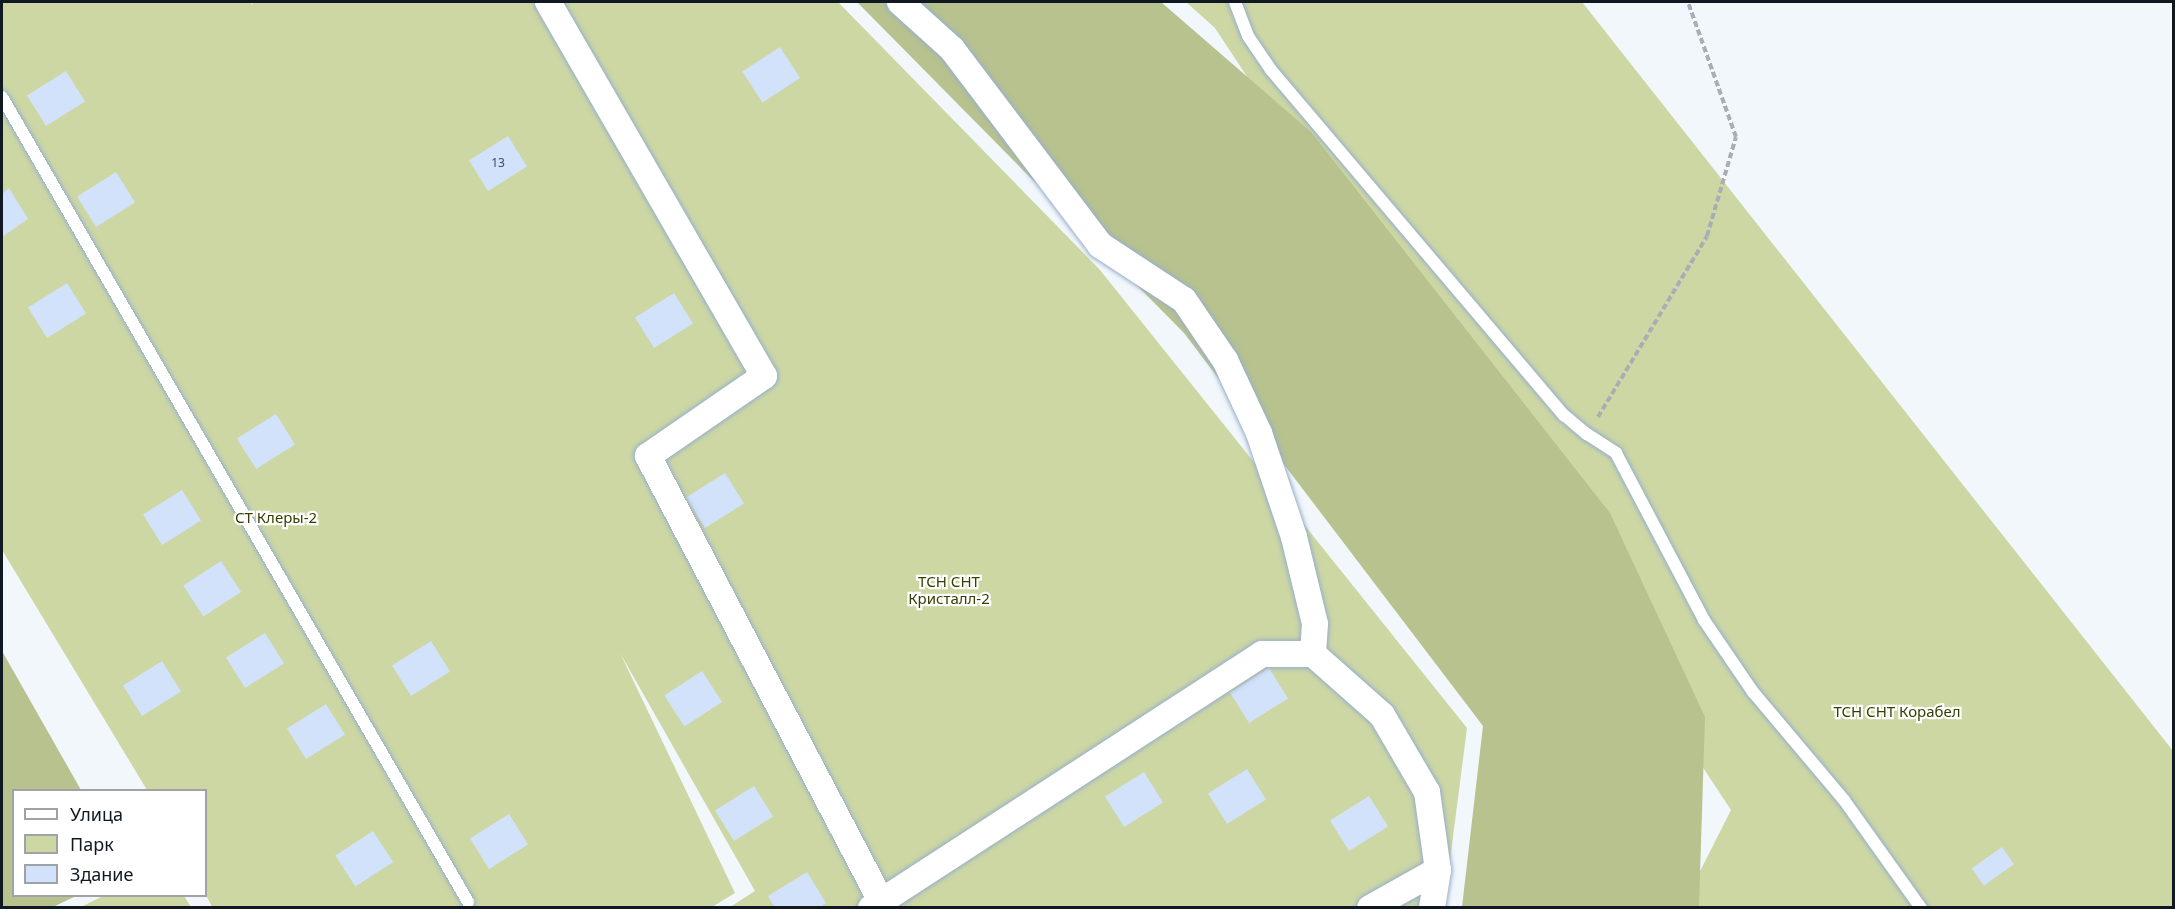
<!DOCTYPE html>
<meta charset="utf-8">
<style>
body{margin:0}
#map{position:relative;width:2175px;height:909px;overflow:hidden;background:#f2f7fc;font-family:"Noto Sans",sans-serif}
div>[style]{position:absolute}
.green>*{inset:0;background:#ccd7a4}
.forest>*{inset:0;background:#b7c28e}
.building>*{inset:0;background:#d1e2fa;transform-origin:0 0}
.path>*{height:4px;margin-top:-2px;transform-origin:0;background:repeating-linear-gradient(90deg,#a8aeb5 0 6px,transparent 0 9px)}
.roads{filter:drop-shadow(0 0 2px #99aec9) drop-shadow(0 0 2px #99aec9)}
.service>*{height:12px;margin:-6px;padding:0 6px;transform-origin:6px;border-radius:6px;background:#fff}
.minor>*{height:26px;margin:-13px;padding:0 13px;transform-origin:13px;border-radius:13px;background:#fff}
span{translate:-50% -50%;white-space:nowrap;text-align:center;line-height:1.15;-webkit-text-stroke:4.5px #fff;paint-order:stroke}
.number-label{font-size:12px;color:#404a58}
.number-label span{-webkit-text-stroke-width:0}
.park-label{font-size:15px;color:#363f00}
.frame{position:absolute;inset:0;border:3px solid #101822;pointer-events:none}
.legend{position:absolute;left:12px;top:789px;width:195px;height:108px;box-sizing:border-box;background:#fff;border:2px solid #9fa3a7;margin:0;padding:8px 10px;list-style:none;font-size:18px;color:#101822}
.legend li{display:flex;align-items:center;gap:12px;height:30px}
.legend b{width:30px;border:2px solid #9fa3a7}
</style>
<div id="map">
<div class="green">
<div style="clip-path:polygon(2px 2px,250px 2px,253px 5px,252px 2px,838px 2px,1100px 270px,1467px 728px,1444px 907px,730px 907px,755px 891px,620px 653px,735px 893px,712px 907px,212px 907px,206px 895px,206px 790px,147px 790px,2px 550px)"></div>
<div style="clip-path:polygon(1186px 2px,1582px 2px,2173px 751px,2173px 907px,1682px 907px,1731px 810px,1215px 28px)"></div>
<div style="clip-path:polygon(103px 896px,184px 896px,191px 907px,81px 907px)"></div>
</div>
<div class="forest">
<div style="clip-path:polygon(857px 2px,1161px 2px,1311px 132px,1610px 513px,1705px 717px,1699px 907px,1462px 907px,1483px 726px,1184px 333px)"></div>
<div style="clip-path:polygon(2px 651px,81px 790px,14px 790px,14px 896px,76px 896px,53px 907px,2px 907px)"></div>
</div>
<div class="building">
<div style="left:780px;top:47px;width:37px;height:45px;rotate:57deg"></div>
<div style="left:66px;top:71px;width:36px;height:46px;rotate:58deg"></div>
<div style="left:508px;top:136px;width:36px;height:46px;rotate:58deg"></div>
<div style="left:116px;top:172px;width:36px;height:46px;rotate:58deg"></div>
<div style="clip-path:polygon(9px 188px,28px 219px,2px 237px,2px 194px)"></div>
<div style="left:67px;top:283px;width:36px;height:46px;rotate:58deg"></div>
<div style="left:674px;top:293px;width:36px;height:46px;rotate:58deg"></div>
<div style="left:276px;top:414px;width:36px;height:46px;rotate:58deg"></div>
<div style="left:725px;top:473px;width:36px;height:46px;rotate:58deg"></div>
<div style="left:182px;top:490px;width:36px;height:46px;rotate:58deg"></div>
<div style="left:221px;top:561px;width:37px;height:45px;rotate:57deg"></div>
<div style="left:265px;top:633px;width:36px;height:46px;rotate:58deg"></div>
<div style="left:431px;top:641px;width:36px;height:46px;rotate:58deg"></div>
<div style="left:162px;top:661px;width:36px;height:46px;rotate:58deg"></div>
<div style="left:1269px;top:668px;width:36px;height:46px;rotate:58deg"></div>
<div style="left:702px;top:671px;width:37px;height:45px;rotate:57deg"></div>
<div style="left:326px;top:704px;width:36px;height:46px;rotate:58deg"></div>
<div style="left:1247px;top:769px;width:36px;height:46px;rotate:58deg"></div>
<div style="left:1144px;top:772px;width:36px;height:46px;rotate:58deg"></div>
<div style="left:754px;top:786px;width:36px;height:46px;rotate:58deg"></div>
<div style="left:1369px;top:796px;width:36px;height:46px;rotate:58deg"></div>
<div style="left:509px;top:814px;width:36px;height:46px;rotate:58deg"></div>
<div style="left:373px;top:831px;width:37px;height:45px;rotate:57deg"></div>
<div style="left:2002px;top:847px;width:21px;height:37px;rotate:55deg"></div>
<div style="clip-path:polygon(807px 872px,826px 903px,819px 908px,775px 908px,768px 896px)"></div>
</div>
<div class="path">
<div style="left:1598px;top:417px;width:211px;rotate:-58.9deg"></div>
<div style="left:1707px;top:236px;width:103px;rotate:-73.7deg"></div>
<div style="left:1736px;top:137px;width:143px;rotate:-109.6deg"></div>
</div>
<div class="roads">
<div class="service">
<div style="left:1235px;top:2px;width:36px;rotate:69deg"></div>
<div style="left:1248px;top:36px;width:41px;rotate:55.9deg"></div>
<div style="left:1271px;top:70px;width:453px;rotate:49.7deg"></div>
<div style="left:1564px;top:415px;width:30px;rotate:40deg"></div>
<div style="left:1587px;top:434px;width:35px;rotate:33deg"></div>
<div style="left:1616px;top:453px;width:189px;rotate:62.2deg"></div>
<div style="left:1704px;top:620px;width:87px;rotate:55.8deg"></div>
<div style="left:1753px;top:692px;width:141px;rotate:49.9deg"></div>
<div style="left:1844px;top:800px;width:133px;rotate:54.5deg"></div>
<div style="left:2px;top:97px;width:930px;rotate:59.93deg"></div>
</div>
<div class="minor">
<div style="left:548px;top:2px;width:432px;rotate:60deg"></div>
<div style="left:764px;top:376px;width:141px;rotate:145.4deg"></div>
<div style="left:648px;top:456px;width:502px;rotate:62.36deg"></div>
<div style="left:900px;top:2px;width:70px;rotate:42.1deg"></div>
<div style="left:952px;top:49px;width:246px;rotate:52.9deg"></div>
<div style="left:1100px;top:245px;width:100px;rotate:33.2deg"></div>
<div style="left:1184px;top:300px;width:73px;rotate:55.7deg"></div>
<div style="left:1225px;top:360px;width:81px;rotate:65deg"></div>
<div style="left:1259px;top:433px;width:110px;rotate:71.4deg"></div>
<div style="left:1294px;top:537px;width:89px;rotate:76.4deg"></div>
<div style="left:1315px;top:624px;width:30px;rotate:94deg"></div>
<div style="left:871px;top:908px;width:466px;rotate:-33deg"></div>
<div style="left:1262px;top:654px;width:51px"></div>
<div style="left:1313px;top:654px;width:92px;rotate:41.5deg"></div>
<div style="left:1382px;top:715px;width:89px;rotate:59.7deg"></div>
<div style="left:1427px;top:792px;width:79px;rotate:82deg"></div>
<div style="left:1438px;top:870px;width:38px;rotate:99deg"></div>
<div style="left:1370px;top:908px;width:78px;rotate:-29.2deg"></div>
</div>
</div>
<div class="number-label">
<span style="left:498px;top:163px">13</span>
</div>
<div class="park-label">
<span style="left:276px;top:518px">СТ Клеры-2</span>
<span style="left:949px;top:590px">ТСН СНТ<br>Кристалл-2</span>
<span style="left:1897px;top:712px">ТСН СНТ Корабел</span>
</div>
<div class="frame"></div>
<ul class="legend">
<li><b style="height:8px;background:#fff"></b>Улица</li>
<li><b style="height:16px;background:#ccd7a4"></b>Парк</li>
<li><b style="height:16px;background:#d1e2fa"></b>Здание</li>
</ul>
</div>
